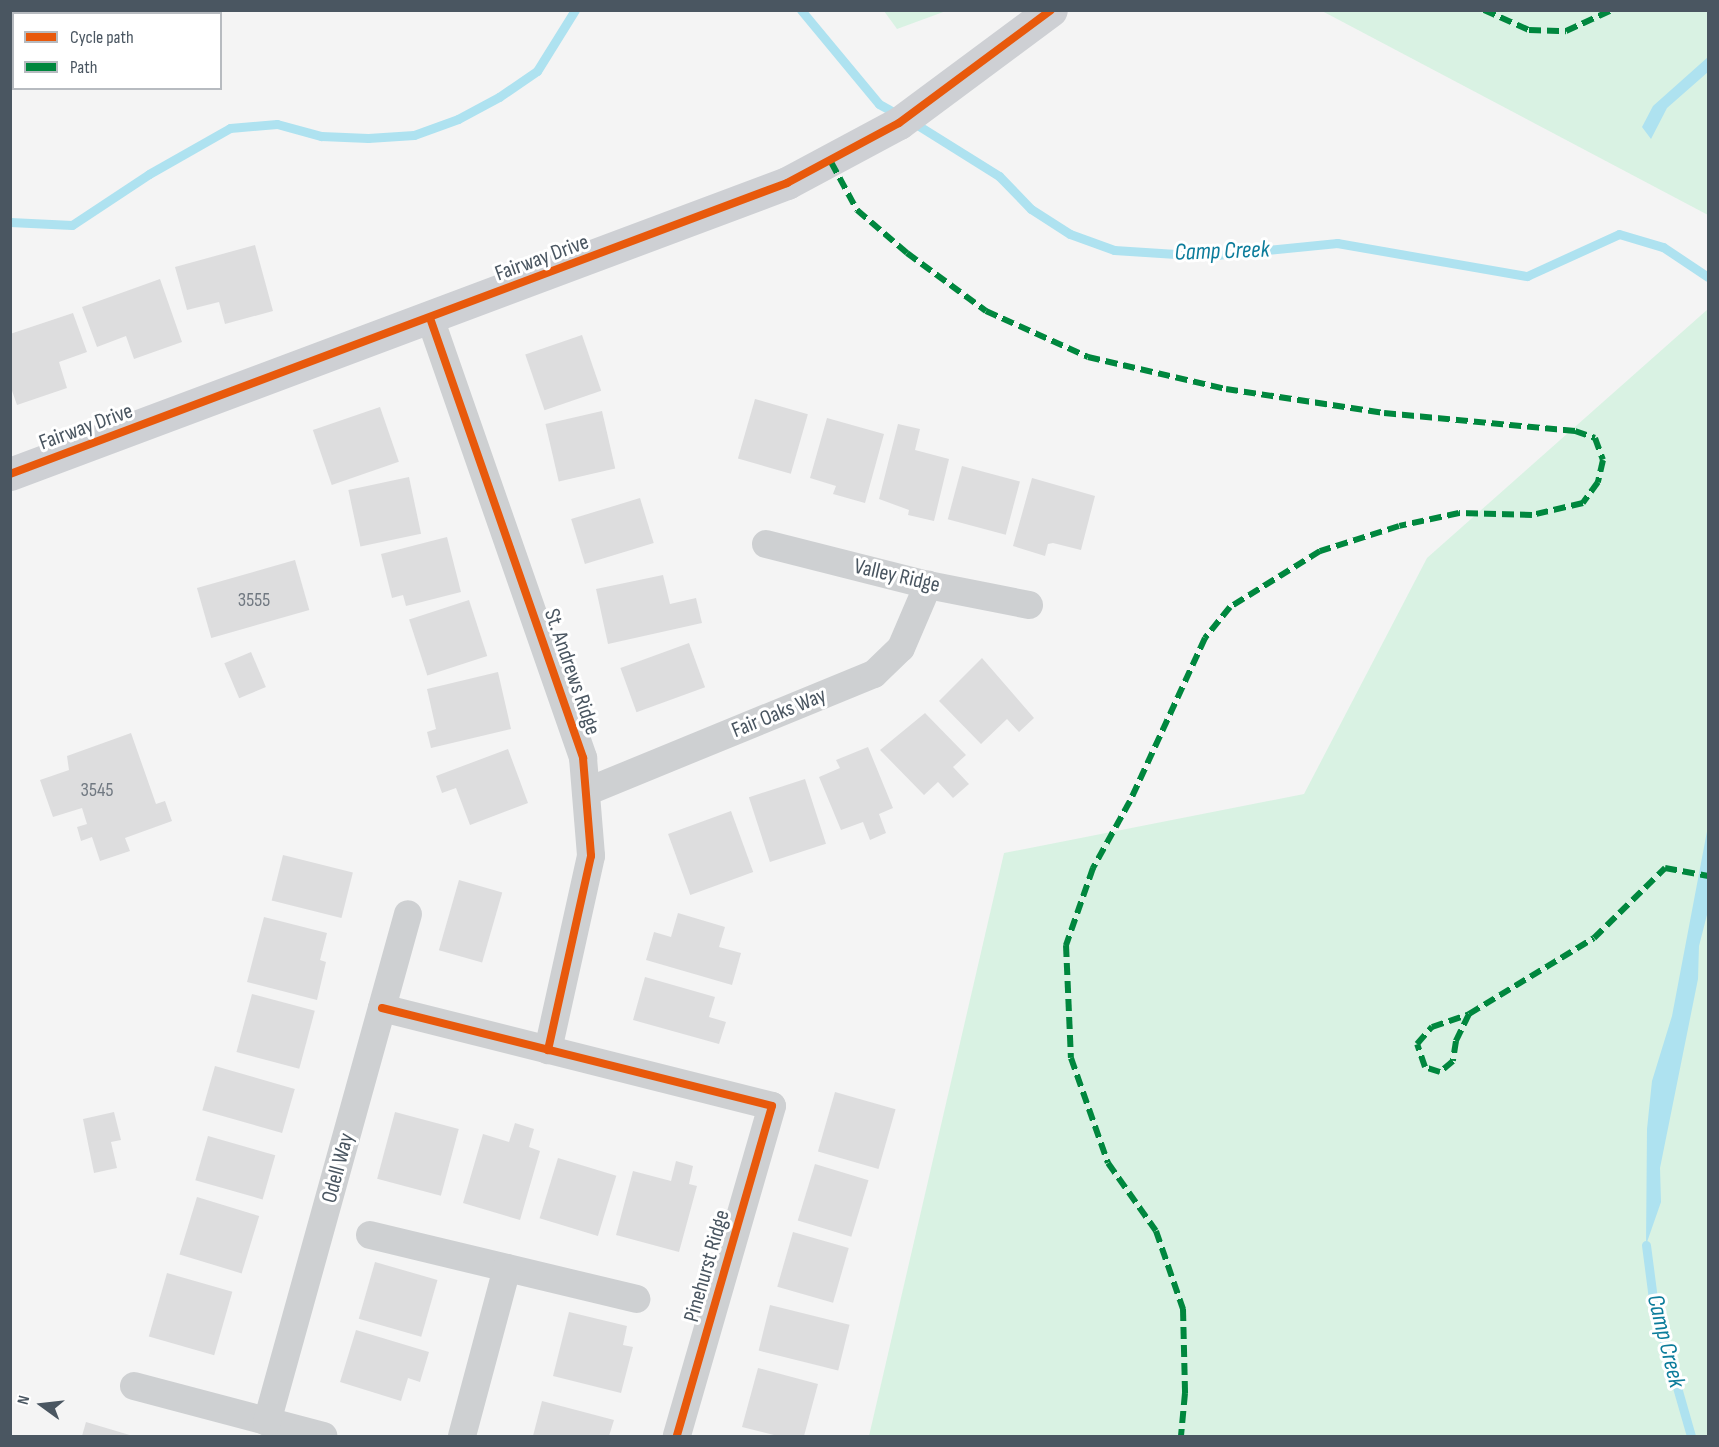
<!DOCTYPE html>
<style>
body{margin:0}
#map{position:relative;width:1719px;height:1447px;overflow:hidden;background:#f4f4f4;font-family:"Sofia Sans Condensed",sans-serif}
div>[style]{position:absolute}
.green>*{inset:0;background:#d9f2e3}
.water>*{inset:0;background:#aee2f0}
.stream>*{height:9px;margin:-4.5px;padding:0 4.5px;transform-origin:4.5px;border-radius:4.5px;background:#aee2f0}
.building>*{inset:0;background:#ddddde;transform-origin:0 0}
.street>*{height:28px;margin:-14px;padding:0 14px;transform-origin:14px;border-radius:14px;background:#ced0d2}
.secondary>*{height:33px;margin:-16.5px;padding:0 16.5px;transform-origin:16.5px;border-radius:16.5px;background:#ced0d4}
.quiet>*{height:6px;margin-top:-3px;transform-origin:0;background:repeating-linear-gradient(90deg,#00873e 0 12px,transparent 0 18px)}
.cycleway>*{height:8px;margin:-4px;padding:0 4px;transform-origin:4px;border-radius:4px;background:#e8590c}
span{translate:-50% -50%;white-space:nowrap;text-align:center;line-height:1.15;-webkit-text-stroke:6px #fff;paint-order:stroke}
.number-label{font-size:20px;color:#707881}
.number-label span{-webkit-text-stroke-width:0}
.street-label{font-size:22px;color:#4a5661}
.water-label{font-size:24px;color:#0c7c9b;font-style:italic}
.frame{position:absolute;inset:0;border:12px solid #4a5661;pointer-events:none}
.legend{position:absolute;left:12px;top:12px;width:210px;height:78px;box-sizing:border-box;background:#fff;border:2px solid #b7bbc0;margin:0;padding:8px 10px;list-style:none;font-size:18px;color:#4a5661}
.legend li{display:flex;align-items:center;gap:12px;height:30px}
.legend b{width:30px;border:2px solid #b7bbc0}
.north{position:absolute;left:12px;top:1375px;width:60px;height:60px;-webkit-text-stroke:4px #fff;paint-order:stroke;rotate:285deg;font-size:16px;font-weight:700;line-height:24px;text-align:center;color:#4a5661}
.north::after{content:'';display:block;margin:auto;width:21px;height:27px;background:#4a5661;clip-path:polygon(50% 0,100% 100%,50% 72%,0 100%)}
</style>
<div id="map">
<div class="green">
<div style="clip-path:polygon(884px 11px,946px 11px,897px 29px)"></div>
<div style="clip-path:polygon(1322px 11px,1708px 11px,1708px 215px)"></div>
<div style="clip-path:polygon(1708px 309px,1708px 1436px,869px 1436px,1004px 853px,1304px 794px,1427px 558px)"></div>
</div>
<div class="water">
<div style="clip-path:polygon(1708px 57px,1708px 72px,1667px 108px,1651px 139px,1642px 127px,1653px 106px)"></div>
<div style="clip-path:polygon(1708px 826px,1708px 911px,1699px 946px,1698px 979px,1660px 1168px,1661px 1202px,1646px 1245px,1647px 1129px,1652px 1081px,1672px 1016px)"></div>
</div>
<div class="stream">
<div style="left:801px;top:10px;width:122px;rotate:50.3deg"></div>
<div style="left:879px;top:104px;width:23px;rotate:29deg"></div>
<div style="left:911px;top:121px;width:104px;rotate:32deg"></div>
<div style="left:999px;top:176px;width:46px;rotate:45.9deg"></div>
<div style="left:1031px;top:209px;width:46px;rotate:32.7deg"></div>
<div style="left:1070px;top:234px;width:47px;rotate:20deg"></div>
<div style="left:1114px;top:250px;width:93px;rotate:3.7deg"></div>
<div style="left:1207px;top:256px;width:131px;rotate:-5.7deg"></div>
<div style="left:1337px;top:243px;width:193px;rotate:9.9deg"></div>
<div style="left:1527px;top:276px;width:101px;rotate:-24.5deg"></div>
<div style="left:1619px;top:234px;width:46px;rotate:16.5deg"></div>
<div style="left:1663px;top:247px;width:54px;rotate:33.7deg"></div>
<div style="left:10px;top:222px;width:62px;rotate:2.8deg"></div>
<div style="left:72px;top:225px;width:92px;rotate:-33.5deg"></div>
<div style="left:149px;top:174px;width:93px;rotate:-29.6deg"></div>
<div style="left:230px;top:128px;width:47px;rotate:-4.9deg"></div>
<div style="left:277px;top:124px;width:46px;rotate:15.3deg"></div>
<div style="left:321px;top:136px;width:47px;rotate:2.4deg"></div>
<div style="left:368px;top:138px;width:46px;rotate:-3.7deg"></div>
<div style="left:414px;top:135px;width:47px;rotate:-20deg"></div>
<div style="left:458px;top:119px;width:47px;rotate:-28.2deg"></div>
<div style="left:499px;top:97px;width:46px;rotate:-34.4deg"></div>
<div style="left:537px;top:71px;width:72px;rotate:-58.1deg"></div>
<div style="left:1646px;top:1245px;width:63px;rotate:82.6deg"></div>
<div style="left:1654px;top:1307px;width:134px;rotate:74deg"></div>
</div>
<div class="building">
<div style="clip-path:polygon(255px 245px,273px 311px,225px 324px,219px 302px,187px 310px,175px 267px)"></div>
<div style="clip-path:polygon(160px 279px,182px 342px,134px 359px,126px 336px,97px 347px,82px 307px)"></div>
<div style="clip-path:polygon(73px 313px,87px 352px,59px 362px,67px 388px,17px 405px,10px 385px,10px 334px)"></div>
<div style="left:582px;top:335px;width:59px;height:60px;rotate:71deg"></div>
<div style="left:755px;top:399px;width:55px;height:62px;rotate:16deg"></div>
<div style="left:380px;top:407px;width:58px;height:71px;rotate:71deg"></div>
<div style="left:602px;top:411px;width:59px;height:58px;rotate:77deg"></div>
<div style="clip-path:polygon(827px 418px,884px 434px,865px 503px,833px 494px,836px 486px,810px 478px)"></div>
<div style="clip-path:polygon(898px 424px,920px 429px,915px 450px,949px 459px,934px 521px,908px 515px,909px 510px,879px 499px)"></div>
<div style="left:962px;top:466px;width:60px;height:55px;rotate:15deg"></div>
<div style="left:409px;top:477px;width:58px;height:62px;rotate:78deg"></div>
<div style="clip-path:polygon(1032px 478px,1095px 496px,1081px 550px,1053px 543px,1048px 544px,1045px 556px,1013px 546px)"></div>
<div style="left:640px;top:498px;width:47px;height:72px;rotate:73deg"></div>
<div style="clip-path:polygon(447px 537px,461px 592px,406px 606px,403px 595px,392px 598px,381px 554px)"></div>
<div style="left:295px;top:560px;width:52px;height:102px;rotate:74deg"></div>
<div style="clip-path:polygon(663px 575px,670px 604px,696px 598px,702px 623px,608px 644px,596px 589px)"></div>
<div style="left:469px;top:600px;width:59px;height:63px;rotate:72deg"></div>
<div style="left:689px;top:643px;width:47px;height:73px;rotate:70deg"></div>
<div style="left:251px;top:652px;width:38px;height:29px;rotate:67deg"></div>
<div style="clip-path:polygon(982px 658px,1034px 718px,1019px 732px,1007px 719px,981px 744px,939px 701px)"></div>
<div style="clip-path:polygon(498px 672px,511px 729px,431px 748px,427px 732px,436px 729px,427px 689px)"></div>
<div style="clip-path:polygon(925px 713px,966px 755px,953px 767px,969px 784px,953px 798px,938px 782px,924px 795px,880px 750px)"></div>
<div style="clip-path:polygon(131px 733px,156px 804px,165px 801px,172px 821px,125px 838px,130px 851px,100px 861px,92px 837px,81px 841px,77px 827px,87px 824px,82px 808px,53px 817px,40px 780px,69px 770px,67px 756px)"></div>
<div style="clip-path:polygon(868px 747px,893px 808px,879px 814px,886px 833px,870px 840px,863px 822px,841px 830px,819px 777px,840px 768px,836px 760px)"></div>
<div style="clip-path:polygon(508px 749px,528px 803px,470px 825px,456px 788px,442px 793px,436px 776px)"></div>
<div style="left:805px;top:779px;width:68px;height:59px;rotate:72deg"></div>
<div style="left:731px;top:811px;width:65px;height:67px;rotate:70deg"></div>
<div style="left:283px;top:855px;width:72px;height:47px;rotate:14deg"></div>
<div style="left:459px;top:880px;width:45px;height:73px;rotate:16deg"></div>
<div style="clip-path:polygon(678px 913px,725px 927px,719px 947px,741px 953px,732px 985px,646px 960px,654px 932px,671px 937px)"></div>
<div style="clip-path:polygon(264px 917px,327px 933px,320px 960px,326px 962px,317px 1000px,247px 982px)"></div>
<div style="clip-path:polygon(645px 977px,715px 997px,709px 1017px,726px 1022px,719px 1044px,633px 1020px)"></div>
<div style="left:252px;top:994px;width:65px;height:60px;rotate:15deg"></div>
<div style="left:215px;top:1066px;width:83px;height:46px;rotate:16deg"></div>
<div style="left:835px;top:1092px;width:63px;height:62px;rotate:16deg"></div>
<div style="clip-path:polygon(114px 1112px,121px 1140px,111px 1142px,117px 1168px,94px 1173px,83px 1119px)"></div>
<div style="left:395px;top:1112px;width:66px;height:69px;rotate:15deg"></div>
<div style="clip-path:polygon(515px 1123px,534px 1129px,529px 1147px,540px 1151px,520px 1220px,463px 1203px,483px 1134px,509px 1142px)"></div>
<div style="left:208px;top:1136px;width:70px;height:46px;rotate:16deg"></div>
<div style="left:558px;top:1158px;width:61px;height:63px;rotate:17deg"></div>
<div style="clip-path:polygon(676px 1161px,693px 1166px,689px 1184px,697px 1186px,679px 1252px,616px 1235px,633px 1171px,671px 1181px)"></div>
<div style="left:815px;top:1164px;width:56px;height:59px;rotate:17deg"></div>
<div style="left:197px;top:1197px;width:65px;height:60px;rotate:17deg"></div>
<div style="left:793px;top:1232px;width:58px;height:57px;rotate:16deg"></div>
<div style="left:375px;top:1262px;width:65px;height:59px;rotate:16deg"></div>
<div style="left:167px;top:1273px;width:68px;height:66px;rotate:16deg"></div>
<div style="left:770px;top:1305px;width:82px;height:47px;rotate:14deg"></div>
<div style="clip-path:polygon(569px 1312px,627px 1326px,623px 1345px,633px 1347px,621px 1393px,553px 1376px)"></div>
<div style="clip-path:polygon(356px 1330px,429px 1352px,420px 1382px,408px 1378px,401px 1401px,340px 1382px)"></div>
<div style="clip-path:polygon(758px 1368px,818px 1384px,804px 1436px,778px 1436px,742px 1427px)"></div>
<div style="clip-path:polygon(542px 1401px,614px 1420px,609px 1436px,533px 1436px)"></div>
<div style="clip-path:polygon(86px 1422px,133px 1436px,82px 1436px)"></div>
</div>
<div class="street">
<div style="left:430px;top:318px;width:466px;rotate:70.8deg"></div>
<div style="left:583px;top:758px;width:98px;rotate:85.3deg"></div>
<div style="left:591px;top:856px;width:199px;rotate:102.5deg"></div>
<div style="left:766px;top:544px;width:167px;rotate:14.2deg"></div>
<div style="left:928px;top:585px;width:103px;rotate:11.2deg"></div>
<div style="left:586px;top:792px;width:311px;rotate:-22.3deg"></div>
<div style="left:874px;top:674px;width:37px;rotate:-44deg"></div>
<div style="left:901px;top:648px;width:69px;rotate:-66.8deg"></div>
<div style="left:382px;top:1008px;width:402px;rotate:14.1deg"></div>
<div style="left:772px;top:1106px;width:343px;rotate:106.1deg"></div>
<div style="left:370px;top:1235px;width:274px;rotate:13.5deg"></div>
<div style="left:134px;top:1386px;width:196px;rotate:14.8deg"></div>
<div style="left:267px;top:1422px;width:527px;rotate:-74.49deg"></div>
<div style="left:462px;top:1436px;width:174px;rotate:-75deg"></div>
</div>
<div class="secondary">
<div style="left:10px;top:474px;width:830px;rotate:-20.53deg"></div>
<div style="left:787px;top:183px;width:127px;rotate:-28.2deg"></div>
<div style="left:899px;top:123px;width:189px;rotate:-36.6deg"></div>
</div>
<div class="quiet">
<div style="left:1484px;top:10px;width:49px;rotate:24deg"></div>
<div style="left:1529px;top:30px;width:37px;rotate:2deg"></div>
<div style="left:1566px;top:31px;width:51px;rotate:-24.5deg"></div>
<div style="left:831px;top:162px;width:55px;rotate:61.6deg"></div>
<div style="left:857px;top:210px;width:66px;rotate:40.7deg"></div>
<div style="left:907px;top:253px;width:98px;rotate:36.3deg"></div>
<div style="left:986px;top:311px;width:112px;rotate:24.3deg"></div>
<div style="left:1088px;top:357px;width:142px;rotate:13.1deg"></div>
<div style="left:1226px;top:389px;width:160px;rotate:8.6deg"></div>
<div style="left:1384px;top:413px;width:192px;rotate:5.4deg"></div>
<div style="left:1575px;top:431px;width:21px;rotate:19deg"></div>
<div style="left:1595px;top:438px;width:23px;rotate:70deg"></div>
<div style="left:1603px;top:460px;width:23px;rotate:103deg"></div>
<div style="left:1598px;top:482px;width:26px;rotate:126deg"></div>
<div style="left:1583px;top:503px;width:52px;rotate:166.8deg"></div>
<div style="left:1532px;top:515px;width:73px;rotate:-178.4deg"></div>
<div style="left:1459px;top:513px;width:61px;rotate:167.8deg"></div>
<div style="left:1399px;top:526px;width:83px;rotate:162.4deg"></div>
<div style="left:1320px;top:551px;width:106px;rotate:148.1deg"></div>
<div style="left:1230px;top:607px;width:40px;rotate:129deg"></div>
<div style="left:1205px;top:638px;width:179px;rotate:114.7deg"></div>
<div style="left:1130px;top:801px;width:77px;rotate:118.9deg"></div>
<div style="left:1093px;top:868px;width:82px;rotate:109.3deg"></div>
<div style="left:1066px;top:945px;width:113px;rotate:87.5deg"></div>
<div style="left:1071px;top:1058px;width:111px;rotate:70.6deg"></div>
<div style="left:1108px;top:1163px;width:83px;rotate:54.8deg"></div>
<div style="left:1156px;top:1231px;width:83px;rotate:70.9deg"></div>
<div style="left:1183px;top:1309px;width:84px;rotate:88.6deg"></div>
<div style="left:1185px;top:1393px;width:43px;rotate:95.3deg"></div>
<div style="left:1469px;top:1014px;width:30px;rotate:116deg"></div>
<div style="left:1456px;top:1041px;width:20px;rotate:99deg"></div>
<div style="left:1453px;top:1061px;width:17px;rotate:140deg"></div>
<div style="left:1440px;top:1072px;width:16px;rotate:-162deg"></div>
<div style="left:1425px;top:1067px;width:24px;rotate:-109deg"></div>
<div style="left:1417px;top:1044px;width:23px;rotate:-49deg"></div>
<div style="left:1432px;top:1027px;width:39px;rotate:-19deg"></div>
<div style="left:1469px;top:1014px;width:146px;rotate:-31.3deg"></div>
<div style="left:1594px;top:938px;width:100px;rotate:-44.6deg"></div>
<div style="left:1665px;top:868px;width:44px;rotate:10.5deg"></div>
</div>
<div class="cycleway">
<div style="left:430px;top:318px;width:466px;rotate:70.8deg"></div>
<div style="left:583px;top:758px;width:98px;rotate:85.3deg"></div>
<div style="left:591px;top:856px;width:199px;rotate:102.5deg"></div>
<div style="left:10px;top:474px;width:830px;rotate:-20.53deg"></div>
<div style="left:787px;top:183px;width:127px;rotate:-28.2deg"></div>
<div style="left:899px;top:123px;width:189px;rotate:-36.6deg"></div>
<div style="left:382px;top:1008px;width:402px;rotate:14.1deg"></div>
<div style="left:772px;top:1106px;width:343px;rotate:106.1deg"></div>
</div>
<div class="number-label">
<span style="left:254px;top:600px">3555</span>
<span style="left:97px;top:790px">3545</span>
</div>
<div class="street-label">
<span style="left:542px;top:258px;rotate:-20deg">Fairway Drive</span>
<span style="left:86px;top:427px;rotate:-20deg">Fairway Drive</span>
<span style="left:897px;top:576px;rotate:13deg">Valley Ridge</span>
<span style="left:572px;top:672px;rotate:71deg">St. Andrews Ridge</span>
<span style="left:779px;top:713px;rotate:-22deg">Fair Oaks Way</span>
<span style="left:338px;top:1168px;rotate:-75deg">Odell Way</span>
<span style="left:707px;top:1266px;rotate:-74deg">Pinehurst Ridge</span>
</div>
<div class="water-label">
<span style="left:1222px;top:251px;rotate:-2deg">Camp Creek</span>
<span style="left:1666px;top:1341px;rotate:76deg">Camp Creek</span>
</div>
<div class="frame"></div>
<ul class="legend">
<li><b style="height:8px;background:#e8590c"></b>Cycle path</li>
<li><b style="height:8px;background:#00873e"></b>Path</li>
</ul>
<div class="north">N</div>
</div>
